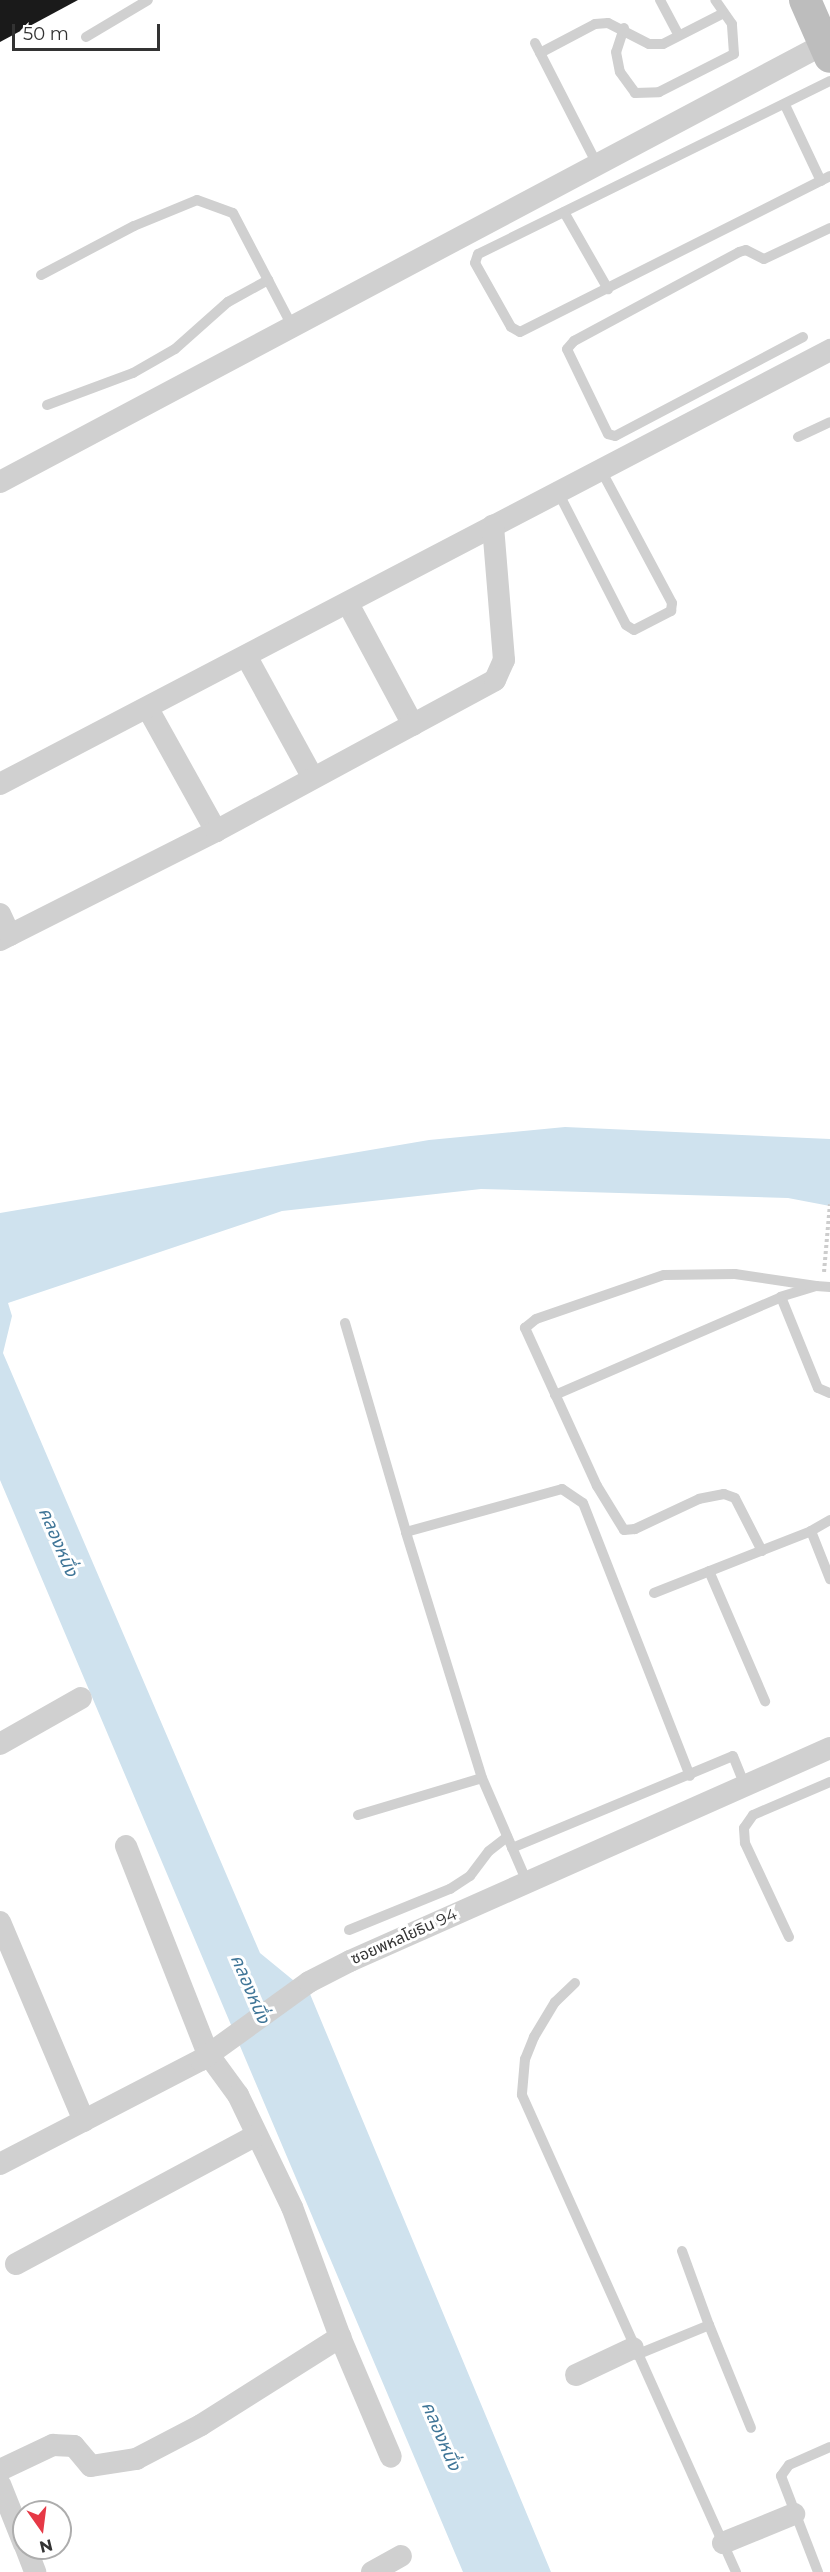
<!DOCTYPE html>
<meta charset="utf-8">
<style>
body{margin:0}
#map{position:relative;width:830px;height:2572px;overflow:hidden;background:#fff;font-family:Montserrat,"Noto Sans Thai",sans-serif}
div>[style]{position:absolute}
.water>*{inset:0;background:#cfe2ee}
.building>*{inset:0;background:#1a1a1a}
.path>*{height:4px;margin-top:-2px;transform-origin:0;background:repeating-linear-gradient(90deg,#cdcdcd 0 3px,transparent 0 6px)}
.lane>*{height:10px;margin:-5px;padding:0 5px;transform-origin:5px;border-radius:5px;background:#d0d0d0}
.street>*{height:22px;margin:-11px;padding:0 11px;transform-origin:11px;border-radius:11px;background:#d0d0d0}
.secondary>*{height:32px;margin:-16px;padding:0 16px;transform-origin:16px;border-radius:16px;background:#bdbdbd}
span{translate:-50% -50%;white-space:nowrap;text-align:center;line-height:1.15;-webkit-text-stroke:6px #fff;paint-order:stroke}
.street-label{font-size:16px;color:#333}
.water-label{font-size:18px;color:#3f7597;font-style:italic}
.north{position:absolute;left:12px;top:2500px;width:60px;height:60px;box-sizing:border-box;background:#fff;border:2px solid #adadad;border-radius:50%;rotate:166deg;font-size:16px;font-weight:700;line-height:24px;text-align:center;color:#333}
.north::after{content:'';display:block;margin:auto;width:21px;height:27px;background:#e63946;clip-path:polygon(50% 0,100% 100%,50% 72%,0 100%)}
.scale{position:absolute;left:12px;top:24px;width:148px;height:27px;box-sizing:border-box;border:3px solid #333;border-top:0;padding-left:8px;font-size:18px;line-height:21px;white-space:nowrap;color:#333;-webkit-text-stroke:4px #fff;paint-order:stroke}
</style>
<div id="map">
<div class="water">
<div style="clip-path:polygon(565px 1127px,830px 1139px,830px 1206px,788px 1198px,481px 1189px,282px 1211px,8px 1303px,12px 1316px,3px 1353px,260px 1953px,310px 1994px,551px 2572px,463px 2572px,0 1480px,0 1213px,429px 1140px)"></div>
</div>
<div class="building">
<div style="clip-path:polygon(0 0,78px 0,0 42px)"></div>
</div>
<div class="path">
<div style="left:824px;top:1272px;width:68px;rotate:-85deg"></div>
</div>
<div class="lane">
<div style="left:660px;top:0;width:40px;rotate:62deg"></div>
<div style="left:624px;top:28px;width:25px;rotate:108deg"></div>
<div style="left:616px;top:52px;width:20px;rotate:79deg"></div>
<div style="left:620px;top:72px;width:26px;rotate:54deg"></div>
<div style="left:635px;top:93px;width:24px;rotate:-2deg"></div>
<div style="left:659px;top:92px;width:84px;rotate:-26.9deg"></div>
<div style="left:734px;top:54px;width:30px;rotate:-94deg"></div>
<div style="left:732px;top:24px;width:29px;rotate:-125deg"></div>
<div style="left:86px;top:37px;width:72px;rotate:-30.8deg"></div>
<div style="left:535px;top:43px;width:136px;rotate:62.9deg"></div>
<div style="left:540px;top:53px;width:62px;rotate:-27.8deg"></div>
<div style="left:595px;top:24px;width:13px;rotate:-4deg"></div>
<div style="left:608px;top:23px;width:46px;rotate:27.1deg"></div>
<div style="left:649px;top:44px;width:14px"></div>
<div style="left:663px;top:44px;width:66px;rotate:-27deg"></div>
<div style="left:830px;top:81px;width:392px;rotate:153.8deg"></div>
<div style="left:478px;top:254px;width:9px;rotate:108deg"></div>
<div style="left:475px;top:263px;width:73px;rotate:60.6deg"></div>
<div style="left:511px;top:327px;width:10px;rotate:29deg"></div>
<div style="left:520px;top:332px;width:347px;rotate:-26.7deg"></div>
<div style="left:785px;top:105px;width:84px;rotate:64.7deg"></div>
<div style="left:564px;top:212px;width:89px;rotate:60.3deg"></div>
<div style="left:41px;top:275px;width:105px;rotate:-27.8deg"></div>
<div style="left:134px;top:226px;width:68px;rotate:-22.4deg"></div>
<div style="left:197px;top:200px;width:38px;rotate:20deg"></div>
<div style="left:233px;top:213px;width:127px;rotate:62.4deg"></div>
<div style="left:803px;top:337px;width:212px;rotate:152.2deg"></div>
<div style="left:615px;top:436px;width:7px;rotate:-164deg"></div>
<div style="left:608px;top:434px;width:94px;rotate:-115.8deg"></div>
<div style="left:567px;top:349px;width:11px;rotate:-49deg"></div>
<div style="left:574px;top:341px;width:187px;rotate:-28.3deg"></div>
<div style="left:739px;top:252px;width:7px;rotate:-16deg"></div>
<div style="left:746px;top:250px;width:20px;rotate:27deg"></div>
<div style="left:764px;top:259px;width:73px;rotate:-25.2deg"></div>
<div style="left:47px;top:405px;width:92px;rotate:-20.4deg"></div>
<div style="left:133px;top:373px;width:48px;rotate:-29.7deg"></div>
<div style="left:175px;top:349px;width:71px;rotate:-41.6deg"></div>
<div style="left:228px;top:302px;width:46px;rotate:-28.8deg"></div>
<div style="left:798px;top:437px;width:35px;rotate:-25deg"></div>
<div style="left:558px;top:492px;width:149px;rotate:62.9deg"></div>
<div style="left:626px;top:625px;width:9px;rotate:32deg"></div>
<div style="left:634px;top:630px;width:42px;rotate:-27.2deg"></div>
<div style="left:671px;top:611px;width:8px;rotate:-83deg"></div>
<div style="left:672px;top:603px;width:151px;rotate:-118.1deg"></div>
<div style="left:830px;top:1287px;width:14px;rotate:-176deg"></div>
<div style="left:816px;top:1286px;width:37px;rotate:163deg"></div>
<div style="left:781px;top:1297px;width:98px;rotate:67.9deg"></div>
<div style="left:818px;top:1388px;width:13px;rotate:23deg"></div>
<div style="left:345px;top:1323px;width:218px;rotate:73.7deg"></div>
<div style="left:555px;top:1395px;width:246px;rotate:-23.4deg"></div>
<div style="left:830px;top:1520px;width:22px;rotate:150deg"></div>
<div style="left:811px;top:1531px;width:52px;rotate:68.4deg"></div>
<div style="left:762px;top:1551px;width:59px;rotate:-117deg"></div>
<div style="left:735px;top:1498px;width:12px;rotate:-160deg"></div>
<div style="left:724px;top:1494px;width:25px;rotate:169deg"></div>
<div style="left:699px;top:1499px;width:71px;rotate:154.9deg"></div>
<div style="left:635px;top:1529px;width:11px;rotate:175deg"></div>
<div style="left:624px;top:1530px;width:52px;rotate:-121.5deg"></div>
<div style="left:597px;top:1486px;width:174px;rotate:-114.5deg"></div>
<div style="left:525px;top:1328px;width:14px;rotate:-39deg"></div>
<div style="left:536px;top:1319px;width:135px;rotate:-19deg"></div>
<div style="left:664px;top:1275px;width:71px;rotate:-0.8deg"></div>
<div style="left:735px;top:1274px;width:82px;rotate:8.4deg"></div>
<div style="left:709px;top:1571px;width:142px;rotate:66.7deg"></div>
<div style="left:654px;top:1593px;width:169px;rotate:-21.5deg"></div>
<div style="left:482px;top:1778px;width:257px;rotate:-107.2deg"></div>
<div style="left:406px;top:1532px;width:162px;rotate:-15.4deg"></div>
<div style="left:562px;top:1489px;width:25px;rotate:34deg"></div>
<div style="left:583px;top:1503px;width:293px;rotate:68.6deg"></div>
<div style="left:358px;top:1815px;width:129px;rotate:-16.6deg"></div>
<div style="left:482px;top:1778px;width:113px;rotate:66.6deg"></div>
<div style="left:512px;top:1848px;width:239px;rotate:-22.6deg"></div>
<div style="left:733px;top:1756px;width:32px;rotate:68deg"></div>
<div style="left:349px;top:1930px;width:109px;rotate:-22.1deg"></div>
<div style="left:450px;top:1889px;width:24px;rotate:-33deg"></div>
<div style="left:470px;top:1876px;width:31px;rotate:-53deg"></div>
<div style="left:489px;top:1851px;width:23px;rotate:-38deg"></div>
<div style="left:789px;top:1937px;width:104px;rotate:-115.1deg"></div>
<div style="left:745px;top:1843px;width:15px;rotate:-94deg"></div>
<div style="left:744px;top:1828px;width:16px;rotate:-55deg"></div>
<div style="left:753px;top:1815px;width:84px;rotate:-23.2deg"></div>
<div style="left:575px;top:1983px;width:28px;rotate:136deg"></div>
<div style="left:555px;top:2002px;width:41px;rotate:121deg"></div>
<div style="left:534px;top:2037px;width:24px;rotate:112deg"></div>
<div style="left:525px;top:2059px;width:36px;rotate:95deg"></div>
<div style="left:522px;top:2095px;width:523px;rotate:65.84deg"></div>
<div style="left:682px;top:2251px;width:79px;rotate:70deg"></div>
<div style="left:636px;top:2355px;width:79px;rotate:-22.3deg"></div>
<div style="left:709px;top:2325px;width:111px;rotate:67.8deg"></div>
<div style="left:818px;top:2572px;width:103px;rotate:-111.1deg"></div>
<div style="left:781px;top:2476px;width:14px;rotate:-54deg"></div>
<div style="left:789px;top:2465px;width:45px;rotate:-23.7deg"></div>
</div>
<div class="street">
<div style="left:0;top:482px;width:933px;rotate:-27.99deg"></div>
<div style="left:353px;top:613px;width:127px;rotate:61.8deg"></div>
<div style="left:250px;top:663px;width:131px;rotate:61.3deg"></div>
<div style="left:152px;top:716px;width:132px;rotate:60.9deg"></div>
<div style="left:0;top:784px;width:937px;rotate:-27.6deg"></div>
<div style="left:0;top:914px;width:23px;rotate:65deg"></div>
<div style="left:10px;top:935px;width:11px;rotate:153deg"></div>
<div style="left:10px;top:935px;width:231px;rotate:-26.8deg"></div>
<div style="left:216px;top:831px;width:317px;rotate:-28.4deg"></div>
<div style="left:495px;top:680px;width:22px;rotate:-66deg"></div>
<div style="left:504px;top:660px;width:135px;rotate:-94.7deg"></div>
<div style="left:0;top:1744px;width:93px;rotate:-29.6deg"></div>
<div style="left:126px;top:1846px;width:224px;rotate:68.5deg"></div>
<div style="left:208px;top:2054px;width:51px;rotate:53.8deg"></div>
<div style="left:238px;top:2095px;width:124px;rotate:64.3deg"></div>
<div style="left:292px;top:2207px;width:139px;rotate:69.7deg"></div>
<div style="left:340px;top:2337px;width:130px;rotate:67deg"></div>
<div style="left:0;top:1922px;width:216px;rotate:67.1deg"></div>
<div style="left:0;top:2164px;width:226px;rotate:-27.4deg"></div>
<div style="left:201px;top:2060px;width:133px;rotate:-35.8deg"></div>
<div style="left:309px;top:1982px;width:46px;rotate:-27.1deg"></div>
<div style="left:350px;top:1961px;width:525px;rotate:-23.93deg"></div>
<div style="left:16px;top:2264px;width:273px;rotate:-28.2deg"></div>
<div style="left:576px;top:2375px;width:63px;rotate:-25.3deg"></div>
<div style="left:0;top:2470px;width:59px;rotate:-25.3deg"></div>
<div style="left:53px;top:2445px;width:21px;rotate:3deg"></div>
<div style="left:74px;top:2446px;width:26px;rotate:50deg"></div>
<div style="left:91px;top:2466px;width:46px;rotate:-8.8deg"></div>
<div style="left:136px;top:2459px;width:73px;rotate:-27.6deg"></div>
<div style="left:201px;top:2425px;width:165px;rotate:-32.3deg"></div>
<div style="left:0;top:2484px;width:65px;rotate:68.2deg"></div>
<div style="left:723px;top:2543px;width:77px;rotate:-22.2deg"></div>
<div style="left:26px;top:2548px;width:26px;rotate:69deg"></div>
<div style="left:372px;top:2572px;width:33px;rotate:-29deg"></div>
</div>
<div class="secondary">
<div style="left:805px;top:0;width:62px;rotate:66.3deg"></div>
</div>
<div class="street-label">
<span style="left:404px;top:1937px;rotate:-24deg">ซอยพหลโยธิน 94</span>
</div>
<div class="water-label">
<span style="left:58px;top:1542px;rotate:67deg">คลองหนึ่ง</span>
<span style="left:250px;top:1989px;rotate:67deg">คลองหนึ่ง</span>
<span style="left:441px;top:2436px;rotate:67deg">คลองหนึ่ง</span>
</div>
<div class="north">N</div>
<div class="scale">50 m</div>
</div>
